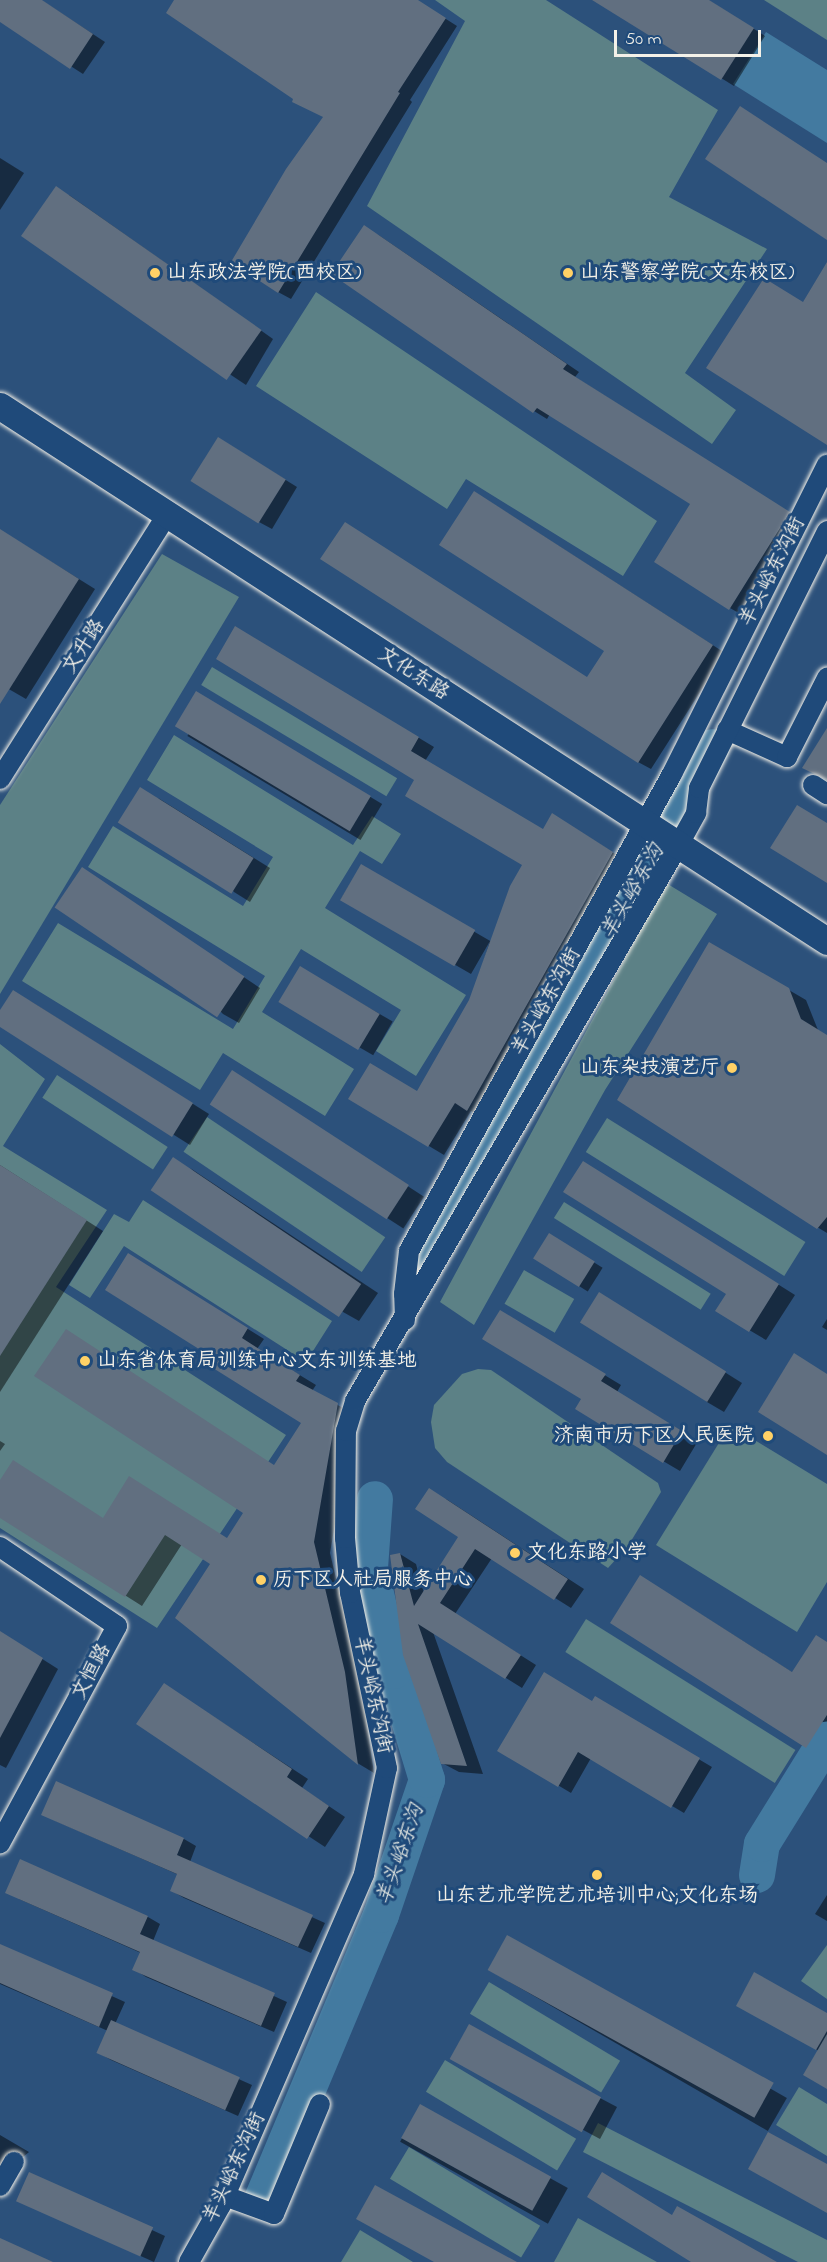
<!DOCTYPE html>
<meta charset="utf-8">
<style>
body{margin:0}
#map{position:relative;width:827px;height:2262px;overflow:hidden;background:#2c517b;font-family:"Indie Flower","LXGW WenKai TC",sans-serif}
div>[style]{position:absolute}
.green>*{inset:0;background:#5c8186;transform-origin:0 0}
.water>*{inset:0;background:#437aa0}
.shadow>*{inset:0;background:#0007;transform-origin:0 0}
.river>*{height:36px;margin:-18px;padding:0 18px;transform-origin:18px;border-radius:18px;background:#437aa0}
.building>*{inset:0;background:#616f80;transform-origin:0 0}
.roads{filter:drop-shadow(0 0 2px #f4f1e8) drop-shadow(0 0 2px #f4f1e8)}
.minor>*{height:20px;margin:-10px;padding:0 10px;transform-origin:10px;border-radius:10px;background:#1f4a7a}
.secondary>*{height:27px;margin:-13.5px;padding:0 13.5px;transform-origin:13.5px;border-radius:13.5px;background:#1f4a7a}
.dots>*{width:16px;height:16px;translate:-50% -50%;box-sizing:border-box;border:3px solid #1f4a7a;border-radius:50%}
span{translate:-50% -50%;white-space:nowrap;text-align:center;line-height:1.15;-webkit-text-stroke:6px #1f4a7a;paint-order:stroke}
.poi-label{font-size:20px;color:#f4f1e8}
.left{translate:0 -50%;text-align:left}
.right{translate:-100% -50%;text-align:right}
.street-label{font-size:20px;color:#f4f1e8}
.water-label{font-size:21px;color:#d9dfdd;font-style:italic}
.scale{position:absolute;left:614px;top:30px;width:147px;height:27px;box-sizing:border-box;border:3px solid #f4f1e8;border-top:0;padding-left:8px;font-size:18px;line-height:21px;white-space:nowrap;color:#f4f1e8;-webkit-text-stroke:4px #1f4a7a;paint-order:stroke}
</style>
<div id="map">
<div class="green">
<div style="clip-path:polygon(435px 0,546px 0,718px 110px,669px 197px,767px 249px,685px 373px,736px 410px,712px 444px,367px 206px,465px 21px)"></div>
<div style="clip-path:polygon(764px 0,827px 0,827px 40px)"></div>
<div style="clip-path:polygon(316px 292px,657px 521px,623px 576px,466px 479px,447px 509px,256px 386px)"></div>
<div style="clip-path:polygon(162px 554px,239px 597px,0 994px,0 805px)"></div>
<div style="left:212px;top:667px;width:216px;height:21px;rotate:31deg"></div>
<div style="clip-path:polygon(174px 735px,353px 845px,372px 816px,401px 834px,382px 864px,360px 851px,325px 908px,466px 995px,416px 1076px,376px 1051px,401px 1010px,301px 949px,262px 1012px,354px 1069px,325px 1116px,223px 1053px,200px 1090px,22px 981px,58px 923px,233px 1029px,265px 976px,88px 867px,113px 826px,243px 906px,273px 857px,147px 780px)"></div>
<div style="clip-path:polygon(666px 883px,717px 914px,605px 1090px,474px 1325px,440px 1302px)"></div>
<div style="clip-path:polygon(0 1044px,45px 1079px,3px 1146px,107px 1210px,56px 1287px,286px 1435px,157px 1628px,0 1528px)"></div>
<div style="left:57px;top:1075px;width:132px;height:27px;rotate:33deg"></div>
<div style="left:207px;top:1117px;width:215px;height:42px;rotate:34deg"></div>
<div style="left:607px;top:1118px;width:234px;height:40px;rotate:32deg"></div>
<div style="clip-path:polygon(143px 1200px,332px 1321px,306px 1362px,124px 1246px,90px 1298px,69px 1285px,114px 1214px,129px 1222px)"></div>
<div style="left:564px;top:1202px;width:173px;height:19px;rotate:32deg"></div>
<div style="left:524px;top:1270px;width:58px;height:39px;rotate:30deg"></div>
<div style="clip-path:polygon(478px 1369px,491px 1370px,658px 1483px,661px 1492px,628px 1546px,608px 1568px,447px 1462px,435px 1448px,431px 1422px,434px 1405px,462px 1374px)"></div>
<div style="clip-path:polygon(730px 1425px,827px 1484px,827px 1582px,797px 1632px,656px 1545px)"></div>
<div style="left:586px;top:1619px;width:247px;height:39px;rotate:32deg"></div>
<div style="clip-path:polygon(827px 1945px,827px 1999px,801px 1981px)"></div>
<div style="left:489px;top:1982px;width:153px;height:37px;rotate:31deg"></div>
<div style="left:445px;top:2060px;width:153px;height:37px;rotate:31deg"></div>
<div style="clip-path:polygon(799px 2087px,827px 2104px,827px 2156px,776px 2125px)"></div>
<div style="clip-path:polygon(598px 2123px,827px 2240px,827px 2262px,798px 2262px,583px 2152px)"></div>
<div style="left:409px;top:2147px;width:153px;height:37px;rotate:31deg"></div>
<div style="clip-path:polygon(578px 2218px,657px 2262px,554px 2262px)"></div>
<div style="clip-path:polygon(360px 2230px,413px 2262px,341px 2262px)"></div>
</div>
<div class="water">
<div style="clip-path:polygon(766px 32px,827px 70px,827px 143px,733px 84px)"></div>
</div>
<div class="shadow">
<div style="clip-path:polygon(0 0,41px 0,105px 42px,83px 74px,0 21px)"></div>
<div style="clip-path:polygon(176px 0,416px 0,457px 26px,410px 100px,412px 102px,291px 299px,278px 292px,324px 117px,295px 98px)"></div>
<div style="clip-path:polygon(595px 0,708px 0,765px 36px,734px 86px)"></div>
<div style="clip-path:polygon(0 158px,24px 173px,0 210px)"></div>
<div style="clip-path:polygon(69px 195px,273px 339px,246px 385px,24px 237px)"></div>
<div style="clip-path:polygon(377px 234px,579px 372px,575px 377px,802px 521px,742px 615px,730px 608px,692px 504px,550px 414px,547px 419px,534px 411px)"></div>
<div style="clip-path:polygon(231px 446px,297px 487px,272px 529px,259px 522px)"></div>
<div style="clip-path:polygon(487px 500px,725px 653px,651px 769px,638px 762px,606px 651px)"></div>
<div style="clip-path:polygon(0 530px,95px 589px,26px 699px,0 684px)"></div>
<div style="clip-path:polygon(252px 637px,434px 747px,425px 761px,543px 831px,568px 824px,628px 862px,483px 1119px,471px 1111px,444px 1155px,350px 1099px,417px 1093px,471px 1001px,490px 941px,471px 974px,341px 899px,361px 866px,492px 942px,524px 864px,416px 779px)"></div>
<div style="left:209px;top:700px;width:202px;height:42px;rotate:31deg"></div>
<div style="clip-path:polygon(158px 798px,270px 868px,250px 902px,234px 892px)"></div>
<div style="clip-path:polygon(82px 869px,260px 988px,239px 1023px,223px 1014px)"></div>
<div style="clip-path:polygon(710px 944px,806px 1000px,818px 1030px,827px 1036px,827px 1233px,817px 1227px)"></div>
<div style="left:300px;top:968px;width:107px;height:39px;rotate:30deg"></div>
<div style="clip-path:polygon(30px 1001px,209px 1114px,190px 1145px,0 1026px,0 1013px)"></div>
<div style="left:232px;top:1072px;width:229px;height:38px;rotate:33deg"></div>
<div style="clip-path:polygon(0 1165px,103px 1231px,0 1392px)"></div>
<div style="clip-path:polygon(190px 1168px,378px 1293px,359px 1321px,343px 1312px)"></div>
<div style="clip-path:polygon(600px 1173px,795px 1295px,766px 1340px,717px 1311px,728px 1294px)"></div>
<div style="left:550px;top:1235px;width:62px;height:28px;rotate:32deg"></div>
<div style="clip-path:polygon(145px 1265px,264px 1339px,257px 1349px,316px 1385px,312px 1391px,354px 1414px,330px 1553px,361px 1683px,374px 1773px,359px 1764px,177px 1618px,213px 1563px,182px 1544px,142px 1606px,0 1516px,0 1483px,104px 1519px,228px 1539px,303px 1423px,220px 1360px)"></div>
<div style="clip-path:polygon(616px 1304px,742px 1383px,724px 1412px,707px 1402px)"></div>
<div style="clip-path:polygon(827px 1319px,827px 1330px,822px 1327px)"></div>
<div style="clip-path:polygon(517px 1322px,621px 1385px,617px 1392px,698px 1441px,680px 1471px,663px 1461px,583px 1399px)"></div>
<div style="clip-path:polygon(0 1441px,5px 1444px,0 1451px)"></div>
<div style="clip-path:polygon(446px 1499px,584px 1589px,571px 1608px,492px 1558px,455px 1614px,536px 1665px,522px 1688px,433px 1632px,483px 1774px,459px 1772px,442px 1763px,400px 1554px,416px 1564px,424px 1593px,460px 1537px)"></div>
<div style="clip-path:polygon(664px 1591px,793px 1673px,827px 1643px,827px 1758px,612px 1623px)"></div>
<div style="clip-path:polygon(0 1632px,58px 1669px,6px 1768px,0 1765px)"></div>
<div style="clip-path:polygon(165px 1685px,308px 1779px,302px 1788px,345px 1817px,325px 1847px,138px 1724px)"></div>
<div style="clip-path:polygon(595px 1698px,712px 1767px,684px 1813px,591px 1758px,571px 1793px,499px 1750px,592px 1703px)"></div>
<div style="clip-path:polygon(57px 1783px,184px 1839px,196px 1846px,190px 1862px,325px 1923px,311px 1953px,184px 1898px,172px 1891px,179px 1875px,56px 1821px)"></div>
<div style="clip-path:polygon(20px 1861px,148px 1917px,160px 1924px,153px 1941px,287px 2002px,274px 2032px,146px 1977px,134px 1969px,141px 1953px,19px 1899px)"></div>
<div style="clip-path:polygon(827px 1895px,827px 1921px,815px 1914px)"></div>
<div style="left:508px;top:1937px;width:322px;height:38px;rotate:30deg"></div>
<div style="clip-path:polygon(0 1946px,125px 2002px,115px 2024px,252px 2085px,238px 2116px,111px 2060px,99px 2053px,108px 2031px,0 1984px)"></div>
<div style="clip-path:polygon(738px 2005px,827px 2014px,827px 2087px,819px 2051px)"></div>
<div style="clip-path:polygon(468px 2068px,600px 2098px,617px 2107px,600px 2139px)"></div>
<div style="left:420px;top:2106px;width:169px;height:41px;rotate:29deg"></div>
<div style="clip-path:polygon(0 2135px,29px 2152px,16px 2163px,2px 2187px,0 2200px)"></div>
<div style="clip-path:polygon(30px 2174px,165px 2236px,154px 2262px,31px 2207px)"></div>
</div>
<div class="river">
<div style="left:428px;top:1253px;width:501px;rotate:-60.47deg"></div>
<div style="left:675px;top:817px;width:79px;rotate:-62.1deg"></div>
<div style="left:757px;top:1875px;width:31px;rotate:-81deg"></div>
<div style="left:762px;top:1844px;width:123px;rotate:-58.2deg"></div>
<div style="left:263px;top:2197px;width:306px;rotate:-67.3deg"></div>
<div style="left:381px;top:1915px;width:143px;rotate:-71.2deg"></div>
<div style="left:427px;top:1780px;width:114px;rotate:-106.8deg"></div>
<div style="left:394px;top:1671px;width:106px;rotate:-103.1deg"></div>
<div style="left:370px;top:1568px;width:69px;rotate:-85.9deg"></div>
</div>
<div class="building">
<div style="clip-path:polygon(0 0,42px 0,93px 34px,70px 69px,0 22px)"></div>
<div style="clip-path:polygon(174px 0,418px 0,446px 18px,398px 92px,400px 93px,278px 293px,231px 262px,286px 169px,323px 117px,292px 102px,293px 99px,166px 13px)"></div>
<div style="clip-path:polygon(592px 0,709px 0,754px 28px,721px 80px)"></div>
<div style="clip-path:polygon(740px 106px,827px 163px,827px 240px,705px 159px)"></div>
<div style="left:56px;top:186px;width:251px;height:61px;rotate:35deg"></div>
<div style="clip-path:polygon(364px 225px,567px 364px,563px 369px,790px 512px,729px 610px,654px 562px,690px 504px,537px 408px,533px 413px,331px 274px)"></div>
<div style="clip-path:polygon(827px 262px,827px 445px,706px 368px,764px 278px,803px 302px)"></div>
<div style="left:218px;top:437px;width:80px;height:52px;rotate:32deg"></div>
<div style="clip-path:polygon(474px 491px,713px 645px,638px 763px,320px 559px,345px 522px,587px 677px,604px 651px,439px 545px)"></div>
<div style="clip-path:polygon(0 529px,79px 579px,0 704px)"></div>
<div style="clip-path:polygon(235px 626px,419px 737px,411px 751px,543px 829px,552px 813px,613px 852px,467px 1111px,455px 1103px,428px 1147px,348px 1099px,370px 1063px,417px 1091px,469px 1000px,510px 886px,522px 865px,405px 796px,414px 780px,216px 659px)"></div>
<div style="left:196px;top:691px;width:204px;height:41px;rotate:31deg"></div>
<div style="clip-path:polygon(827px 728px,827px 780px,802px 768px)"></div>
<div style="left:140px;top:787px;width:134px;height:42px;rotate:32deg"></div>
<div style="clip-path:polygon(797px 805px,827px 823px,827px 883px,770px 848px)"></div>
<div style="left:361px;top:864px;width:132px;height:42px;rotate:30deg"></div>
<div style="left:82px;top:867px;width:196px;height:49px;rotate:34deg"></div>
<div style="clip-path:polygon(709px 942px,789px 988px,801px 1019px,827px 1035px,827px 1217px,817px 1229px,617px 1100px)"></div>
<div style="left:300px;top:966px;width:93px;height:42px;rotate:31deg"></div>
<div style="clip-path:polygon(13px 990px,193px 1103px,172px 1137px,0 1027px,0 1010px)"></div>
<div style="left:232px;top:1070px;width:211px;height:41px;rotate:33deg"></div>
<div style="left:173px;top:1157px;width:227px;height:40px;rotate:34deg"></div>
<div style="clip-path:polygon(583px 1161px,779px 1284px,749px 1332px,715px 1311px,726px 1294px,563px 1192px)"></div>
<div style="clip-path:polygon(0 1165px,87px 1220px,0 1356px)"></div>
<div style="left:549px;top:1233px;width:54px;height:30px;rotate:32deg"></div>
<div style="clip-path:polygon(128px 1253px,248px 1328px,242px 1338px,300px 1375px,296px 1381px,338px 1403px,314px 1542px,345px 1672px,358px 1765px,175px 1618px,210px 1564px,165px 1535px,125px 1597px,0 1518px,0 1480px,13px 1460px,103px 1518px,129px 1476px,227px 1538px,243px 1513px,34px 1376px,66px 1329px,274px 1465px,301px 1423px,213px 1368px,218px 1361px,105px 1290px)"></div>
<div style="left:599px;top:1292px;width:150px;height:36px;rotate:32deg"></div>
<div style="clip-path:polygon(500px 1310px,606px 1374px,601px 1381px,682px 1431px,663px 1463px,575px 1409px,581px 1399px,482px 1339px)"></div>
<div style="clip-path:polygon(794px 1353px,827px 1374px,827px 1455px,758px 1412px)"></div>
<div style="clip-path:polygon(429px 1488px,568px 1579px,554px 1600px,475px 1549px,440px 1603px,521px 1655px,505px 1679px,418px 1624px,467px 1766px,441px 1764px,403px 1655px,390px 1555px,400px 1553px,414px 1606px,458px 1537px,415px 1509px)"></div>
<div style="clip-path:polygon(640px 1575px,792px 1672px,816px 1635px,827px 1642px,827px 1715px,806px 1748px,610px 1623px)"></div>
<div style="clip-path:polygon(0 1631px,43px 1658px,0 1738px)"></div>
<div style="clip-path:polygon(544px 1672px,592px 1701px,595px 1696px,700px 1758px,671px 1808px,578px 1752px,558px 1787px,497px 1751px)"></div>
<div style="clip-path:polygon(164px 1683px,292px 1769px,287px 1777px,329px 1806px,307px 1839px,136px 1724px)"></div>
<div style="clip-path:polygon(56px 1781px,184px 1838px,177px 1855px,313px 1915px,298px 1947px,170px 1891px,177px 1874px,41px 1815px)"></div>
<div style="clip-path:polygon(20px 1859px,148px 1916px,140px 1934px,275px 1993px,261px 2026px,132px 1970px,140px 1952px,5px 1893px)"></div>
<div style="left:507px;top:1935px;width:305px;height:40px;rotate:29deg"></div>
<div style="clip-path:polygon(0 1944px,113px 1993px,99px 2027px,0 1983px)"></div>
<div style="clip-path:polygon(754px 1972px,827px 2013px,827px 2031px,816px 2050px,736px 2006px)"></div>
<div style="left:111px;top:2020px;width:141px;height:36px;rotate:24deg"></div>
<div style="left:469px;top:2024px;width:151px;height:40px;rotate:29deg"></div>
<div style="clip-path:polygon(827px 2034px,827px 2089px,803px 2075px)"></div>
<div style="left:420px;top:2104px;width:150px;height:39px;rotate:29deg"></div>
<div style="clip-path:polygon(768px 2132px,827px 2164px,827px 2213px,748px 2169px)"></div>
<div style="left:29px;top:2172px;width:136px;height:32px;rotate:24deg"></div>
<div style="clip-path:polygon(602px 2172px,672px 2215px,677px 2206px,777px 2262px,691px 2262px,587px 2197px)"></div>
<div style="clip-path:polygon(375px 2185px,517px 2262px,434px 2262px,356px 2219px)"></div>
<div style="clip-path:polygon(0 2238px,53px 2262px,0 2262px)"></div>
</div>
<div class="roads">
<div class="minor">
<div style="left:727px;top:730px;width:66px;rotate:24.2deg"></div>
<div style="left:787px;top:757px;width:89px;rotate:-63.1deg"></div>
<div style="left:0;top:779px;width:312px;rotate:-57.7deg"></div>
<div style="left:813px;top:785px;width:17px;rotate:33deg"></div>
<div style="left:405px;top:1320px;width:26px;rotate:-92deg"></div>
<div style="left:404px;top:1294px;width:43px;rotate:-83.4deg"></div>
<div style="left:409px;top:1251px;width:545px;rotate:-61.13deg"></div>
<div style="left:672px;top:774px;width:346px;rotate:-63.4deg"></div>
<div style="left:0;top:1547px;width:141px;rotate:34deg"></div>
<div style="left:117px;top:1626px;width:247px;rotate:118.3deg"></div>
<div style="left:0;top:2186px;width:28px;rotate:-60deg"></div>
<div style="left:225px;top:2196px;width:52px;rotate:20.2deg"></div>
<div style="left:274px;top:2214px;width:119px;rotate:-67.3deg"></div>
<div style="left:189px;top:2262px;width:65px;rotate:-60.7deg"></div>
<div style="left:221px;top:2205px;width:361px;rotate:-66.6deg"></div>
<div style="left:364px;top:1874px;width:108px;rotate:-77.8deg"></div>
<div style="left:387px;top:1768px;width:179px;rotate:-101.9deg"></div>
<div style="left:350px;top:1593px;width:55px;rotate:-95.2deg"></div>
<div style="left:345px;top:1538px;width:107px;rotate:-89.5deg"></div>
<div style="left:346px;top:1431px;width:31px;rotate:-73deg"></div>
<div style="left:355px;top:1401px;width:642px;rotate:-59.8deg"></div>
<div style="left:678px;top:846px;width:38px;rotate:-61deg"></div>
<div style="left:696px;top:813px;width:25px;rotate:-83deg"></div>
<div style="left:699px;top:788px;width:287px;rotate:-63.5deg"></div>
</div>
<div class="secondary">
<div style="left:0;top:406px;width:985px;rotate:32.9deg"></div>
</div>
</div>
<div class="dots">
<div style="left:155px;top:273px;background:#ffd166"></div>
<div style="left:568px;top:273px;background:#ffd166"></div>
<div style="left:732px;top:1068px;background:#ffd166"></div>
<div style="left:85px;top:1361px;background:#ffd166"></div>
<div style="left:768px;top:1436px;background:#ffd166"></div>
<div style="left:515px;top:1553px;background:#ffd166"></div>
<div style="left:261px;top:1580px;background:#ffd166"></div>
<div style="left:597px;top:1875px;background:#ffd166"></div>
</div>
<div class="poi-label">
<span class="left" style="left:167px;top:273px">山东政法学院(西校区)</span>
<span class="left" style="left:580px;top:273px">山东警察学院(文东校区)</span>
<span class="right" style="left:720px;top:1068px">山东杂技演艺厅</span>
<span class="left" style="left:97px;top:1361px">山东省体育局训练中心文东训练基地</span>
<span class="right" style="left:754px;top:1436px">济南市历下区人民医院</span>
<span class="left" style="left:527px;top:1553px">文化东路小学</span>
<span class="left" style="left:273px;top:1580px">历下区人社局服务中心</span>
<span style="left:597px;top:1896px">山东艺术学院艺术培训中心;文化东场</span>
</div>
<div class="street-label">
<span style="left:773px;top:572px;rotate:-63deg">羊头峪东沟街</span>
<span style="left:84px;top:647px;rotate:-57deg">文升路</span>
<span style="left:413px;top:674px;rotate:33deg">文化东路</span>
<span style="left:547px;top:1002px;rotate:-61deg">羊头峪东沟街</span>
<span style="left:92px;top:1672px;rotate:-62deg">文恒路</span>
<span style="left:372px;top:1695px;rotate:78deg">羊头峪东沟街</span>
<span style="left:235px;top:2168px;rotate:-65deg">羊头峪东沟街</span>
</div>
<div class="water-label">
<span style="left:633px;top:892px;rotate:-60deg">羊头峪东沟</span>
<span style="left:401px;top:1855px;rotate:-71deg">羊头峪东沟</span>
</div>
<div class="scale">50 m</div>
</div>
